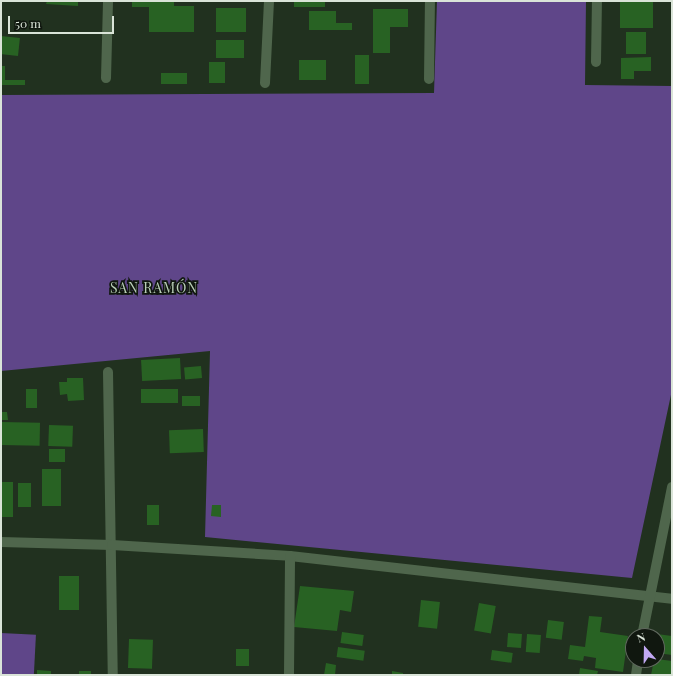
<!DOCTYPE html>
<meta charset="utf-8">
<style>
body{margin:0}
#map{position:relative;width:673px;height:676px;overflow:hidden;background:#21311f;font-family:"Playfair Display",serif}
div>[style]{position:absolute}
.green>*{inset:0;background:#5f4689;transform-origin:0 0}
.building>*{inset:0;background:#286223;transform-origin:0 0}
.street>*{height:10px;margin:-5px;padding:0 5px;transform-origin:5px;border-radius:5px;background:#4f664c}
span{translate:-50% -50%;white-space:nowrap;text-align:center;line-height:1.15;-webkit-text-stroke:3.5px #10170f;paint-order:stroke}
.neighbourhood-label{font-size:14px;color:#bacfb8;letter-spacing:1px}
.frame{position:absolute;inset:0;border:2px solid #dae4d8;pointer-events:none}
.north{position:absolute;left:625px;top:628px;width:40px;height:40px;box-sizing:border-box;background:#10170f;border:1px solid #61695f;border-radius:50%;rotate:340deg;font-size:11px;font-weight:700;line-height:16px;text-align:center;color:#dae4d8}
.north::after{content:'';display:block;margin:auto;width:14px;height:18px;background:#c1a8f3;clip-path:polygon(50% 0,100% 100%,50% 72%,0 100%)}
.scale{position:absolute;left:8px;top:16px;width:106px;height:18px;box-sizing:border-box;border:2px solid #dae4d8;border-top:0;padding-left:5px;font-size:12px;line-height:14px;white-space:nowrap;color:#dae4d8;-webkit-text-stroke:3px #10170f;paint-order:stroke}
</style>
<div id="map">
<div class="green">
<div style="clip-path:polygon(437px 1px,586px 1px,585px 85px,672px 86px,672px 390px,632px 578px,205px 537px,210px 351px,1px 371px,1px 95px,434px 93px)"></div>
<div style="left:1px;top:633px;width:35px;height:42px;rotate:3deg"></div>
</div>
<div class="building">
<div style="clip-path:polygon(47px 1px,78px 1px,78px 6px,46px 4px)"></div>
<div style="clip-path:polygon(132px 1px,174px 1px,174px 6px,194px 6px,194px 32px,149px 32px,149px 7px,132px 7px)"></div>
<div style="left:294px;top:1px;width:31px;height:6px"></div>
<div style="left:620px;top:1px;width:33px;height:27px"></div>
<div style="left:216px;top:8px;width:30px;height:24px"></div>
<div style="clip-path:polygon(373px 9px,408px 9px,408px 27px,390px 27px,390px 53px,373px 53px)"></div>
<div style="clip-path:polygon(309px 11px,336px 11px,336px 23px,352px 23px,352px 30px,309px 30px)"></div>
<div style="left:626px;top:32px;width:20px;height:22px"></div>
<div style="left:1px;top:36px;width:19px;height:18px;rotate:6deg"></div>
<div style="left:216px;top:40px;width:28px;height:18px"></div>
<div style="left:355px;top:55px;width:14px;height:29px"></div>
<div style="clip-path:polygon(651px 57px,651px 71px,634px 71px,634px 79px,621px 79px,621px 58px)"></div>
<div style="left:299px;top:60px;width:27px;height:20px"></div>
<div style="left:209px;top:62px;width:16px;height:21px"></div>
<div style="clip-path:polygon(1px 66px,5px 66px,5px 80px,25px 80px,25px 85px,1px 85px)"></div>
<div style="left:161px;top:73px;width:26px;height:11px"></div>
<div style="left:180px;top:358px;width:21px;height:39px;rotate:87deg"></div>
<div style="left:201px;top:366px;width:12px;height:17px;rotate:85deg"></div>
<div style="clip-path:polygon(67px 378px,83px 378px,84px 400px,68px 401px,67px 394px,60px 395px,59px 382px,67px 382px)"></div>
<div style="left:26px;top:389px;width:11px;height:19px"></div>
<div style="left:178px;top:389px;width:14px;height:37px;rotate:90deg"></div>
<div style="left:200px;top:396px;width:10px;height:18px;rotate:90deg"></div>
<div style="clip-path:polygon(1px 412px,7px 412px,8px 420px,1px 420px)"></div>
<div style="left:1px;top:422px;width:39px;height:23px;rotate:1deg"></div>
<div style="left:49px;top:425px;width:24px;height:21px;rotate:2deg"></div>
<div style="left:203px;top:429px;width:23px;height:34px;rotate:88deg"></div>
<div style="left:49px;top:449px;width:16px;height:13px"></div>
<div style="left:42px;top:469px;width:19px;height:37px"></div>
<div style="left:1px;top:482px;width:12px;height:35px"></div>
<div style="left:31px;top:483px;width:24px;height:13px;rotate:90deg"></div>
<div style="left:147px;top:505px;width:12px;height:20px"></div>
<div style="clip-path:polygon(212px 505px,221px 505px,221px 517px,211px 516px)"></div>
<div style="left:59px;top:576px;width:20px;height:34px"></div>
<div style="clip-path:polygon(300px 586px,354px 591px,351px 612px,340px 610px,337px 631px,294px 627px)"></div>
<div style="left:421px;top:600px;width:19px;height:27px;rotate:6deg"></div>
<div style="left:479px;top:603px;width:17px;height:28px;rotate:10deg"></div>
<div style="clip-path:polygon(589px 616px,602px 617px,600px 632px,628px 636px,623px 672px,595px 668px,596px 658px,584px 656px,583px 661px,568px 659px,570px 645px,585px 647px)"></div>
<div style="left:548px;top:620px;width:16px;height:18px;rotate:7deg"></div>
<div style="left:342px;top:632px;width:22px;height:11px;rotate:8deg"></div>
<div style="left:508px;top:633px;width:14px;height:14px;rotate:4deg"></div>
<div style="left:527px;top:634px;width:14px;height:18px;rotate:4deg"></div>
<div style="clip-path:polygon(657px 634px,672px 636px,672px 655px,657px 653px)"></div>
<div style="left:129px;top:639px;width:24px;height:29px;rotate:2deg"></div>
<div style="left:338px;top:647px;width:27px;height:10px;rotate:8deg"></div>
<div style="left:236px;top:649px;width:13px;height:17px"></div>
<div style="left:492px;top:650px;width:21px;height:10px;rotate:8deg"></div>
<div style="clip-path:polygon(657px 659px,672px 661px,672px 675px,651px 675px,654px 660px)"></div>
<div style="clip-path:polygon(326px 663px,336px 665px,335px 675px,324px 675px)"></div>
<div style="clip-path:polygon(580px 668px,598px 671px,597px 675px,579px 675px)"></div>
<div style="clip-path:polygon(37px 670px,51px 671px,51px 675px,37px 675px)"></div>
<div style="left:79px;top:671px;width:12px;height:4px"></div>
<div style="clip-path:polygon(392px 671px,403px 673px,403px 675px,392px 675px)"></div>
</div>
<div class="street">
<div style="left:596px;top:62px;width:61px;rotate:-89.1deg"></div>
<div style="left:106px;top:78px;width:77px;rotate:-88.5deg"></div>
<div style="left:429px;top:79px;width:78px;rotate:-89.3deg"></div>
<div style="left:265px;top:83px;width:82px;rotate:-87.2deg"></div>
<div style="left:108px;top:372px;width:303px;rotate:89.1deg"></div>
<div style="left:1px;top:542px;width:111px;rotate:1.5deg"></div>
<div style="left:112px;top:545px;width:178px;rotate:3.5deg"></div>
<div style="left:290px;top:556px;width:384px;rotate:6.4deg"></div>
<div style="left:642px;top:636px;width:152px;rotate:-78.6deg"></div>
<div style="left:289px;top:675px;width:119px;rotate:-89.5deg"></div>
<div style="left:636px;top:675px;width:15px;rotate:-82deg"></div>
</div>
<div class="neighbourhood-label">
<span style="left:154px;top:288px">SAN RAMÓN</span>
</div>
<div class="frame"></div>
<div class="north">N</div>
<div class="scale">50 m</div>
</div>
